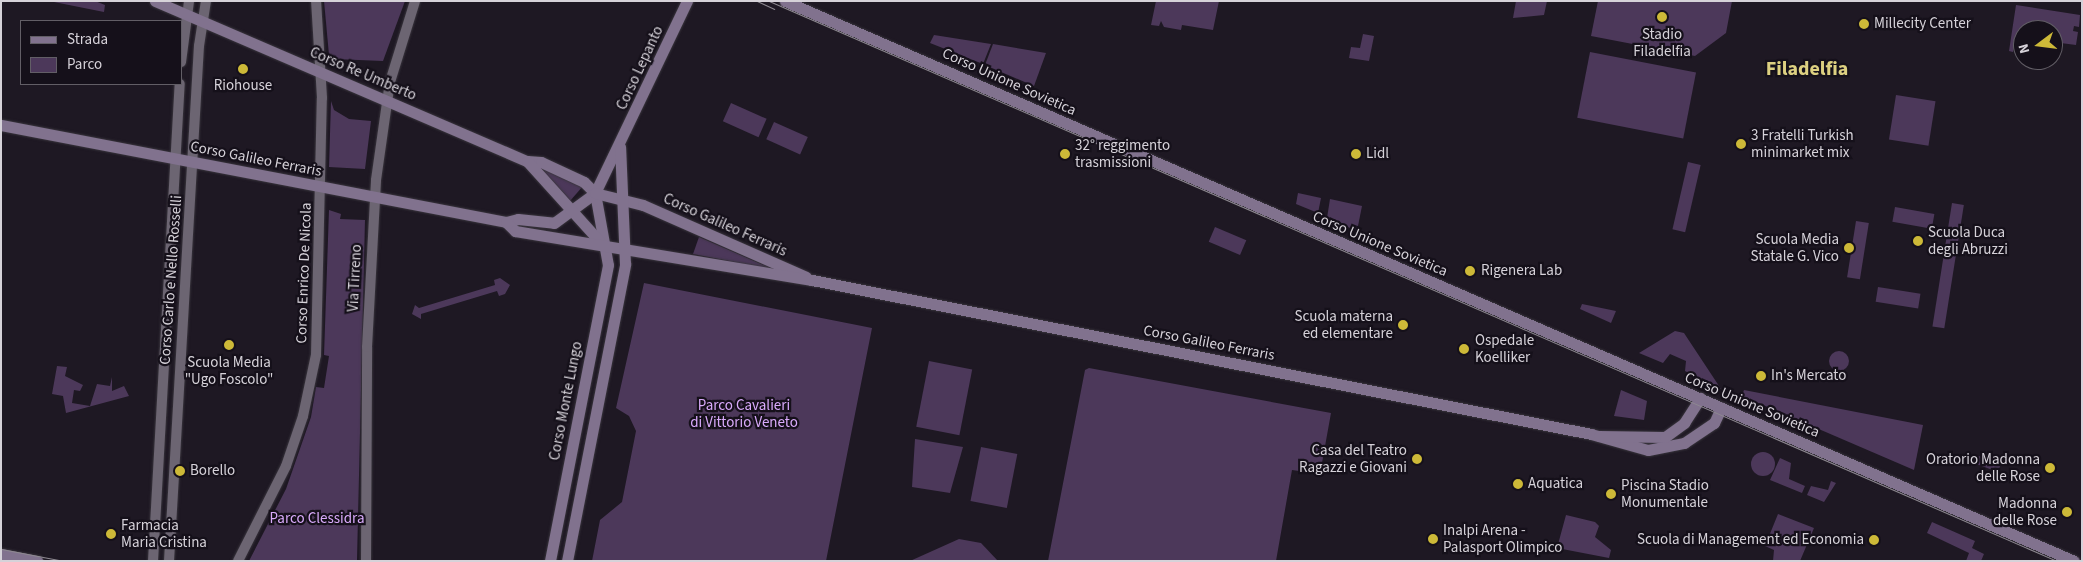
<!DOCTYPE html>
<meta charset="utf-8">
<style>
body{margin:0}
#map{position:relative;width:2083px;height:562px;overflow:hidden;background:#1e1823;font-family:"Source Sans 3",sans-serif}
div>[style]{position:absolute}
.green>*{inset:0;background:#4c385a;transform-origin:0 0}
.round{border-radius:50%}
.roads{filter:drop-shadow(0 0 1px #39353d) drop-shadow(0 0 1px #39353d)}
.tertiary>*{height:10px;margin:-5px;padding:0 5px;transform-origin:5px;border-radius:5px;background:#6c6572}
.secondary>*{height:11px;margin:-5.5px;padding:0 5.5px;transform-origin:5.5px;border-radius:5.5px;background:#81728e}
.tram>*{height:1px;margin:-0.5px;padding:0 0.5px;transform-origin:0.5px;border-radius:0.5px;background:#8d8890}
.dots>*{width:14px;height:14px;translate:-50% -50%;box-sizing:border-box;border:2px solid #15101a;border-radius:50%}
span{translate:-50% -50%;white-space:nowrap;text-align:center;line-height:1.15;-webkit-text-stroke:4.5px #15101a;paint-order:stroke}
.poi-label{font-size:15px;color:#d6d2d9}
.left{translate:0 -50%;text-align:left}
.right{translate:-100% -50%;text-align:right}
.street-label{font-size:15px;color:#d6d2d9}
.park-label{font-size:15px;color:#d9aafb}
.district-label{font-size:20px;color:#ddd081;font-weight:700}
.frame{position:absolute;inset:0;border:2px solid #d6d2d9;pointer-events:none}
.legend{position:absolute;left:20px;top:20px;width:162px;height:65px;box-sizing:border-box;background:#15101a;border:1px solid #625e66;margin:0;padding:6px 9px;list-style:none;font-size:15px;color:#d6d2d9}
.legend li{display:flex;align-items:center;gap:10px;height:25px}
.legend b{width:25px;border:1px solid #625e66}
.north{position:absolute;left:2013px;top:20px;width:50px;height:50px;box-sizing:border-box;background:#15101a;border:1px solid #625e66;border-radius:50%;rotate:255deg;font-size:14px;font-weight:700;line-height:20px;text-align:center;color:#d6d2d9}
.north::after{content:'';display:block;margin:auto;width:18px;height:22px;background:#cdb938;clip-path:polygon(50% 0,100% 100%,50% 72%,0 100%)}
</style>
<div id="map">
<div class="green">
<div style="clip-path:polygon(49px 1px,95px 1px,105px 5px,104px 12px)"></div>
<div style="clip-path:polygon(324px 1px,405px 1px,383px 61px,334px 59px,329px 55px)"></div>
<div style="clip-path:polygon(1156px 1px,1219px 1px,1213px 30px,1182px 25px,1181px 30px,1164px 27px,1161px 21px,1159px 26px,1151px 25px)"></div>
<div style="clip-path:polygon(1516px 1px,1547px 1px,1544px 15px,1513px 18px)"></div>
<div style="clip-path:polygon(1598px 1px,1732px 1px,1726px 33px,1695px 56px,1591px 36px)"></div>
<div style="clip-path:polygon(2016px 5px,2080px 15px,2079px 27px,2074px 26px,2073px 31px,2078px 32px,2076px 45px,2053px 42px,2053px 30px,2023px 30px,2023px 38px,2015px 38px,2013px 52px,2009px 51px)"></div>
<div style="clip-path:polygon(1363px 34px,1374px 36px,1369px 61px,1349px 58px,1351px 47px,1360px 48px)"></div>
<div style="clip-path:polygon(934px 35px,991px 44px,983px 64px,930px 43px)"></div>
<div style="clip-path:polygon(993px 44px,1046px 53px,1034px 86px,985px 65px)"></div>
<div style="left:1590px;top:52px;width:108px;height:67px;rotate:11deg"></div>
<div style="left:1896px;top:95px;width:40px;height:45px;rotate:9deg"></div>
<div style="clip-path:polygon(331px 101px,334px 110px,349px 119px,371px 121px,365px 169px,329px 167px)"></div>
<div style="left:731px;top:103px;width:39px;height:20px;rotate:24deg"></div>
<div style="left:774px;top:122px;width:37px;height:19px;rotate:24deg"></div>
<div style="left:1688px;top:162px;width:13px;height:69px;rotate:13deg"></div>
<div style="clip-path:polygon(536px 165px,583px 186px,570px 201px)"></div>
<div style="clip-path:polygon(1298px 193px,1321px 198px,1318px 213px,1296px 204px)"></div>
<div style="clip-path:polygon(1330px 199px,1362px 206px,1357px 231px,1327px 218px)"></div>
<div style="left:1952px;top:203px;width:12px;height:125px;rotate:9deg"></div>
<div style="left:1895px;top:207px;width:40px;height:15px;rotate:10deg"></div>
<div style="clip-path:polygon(329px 210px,341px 214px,340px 219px,365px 220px,357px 561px,249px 561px,286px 489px,311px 417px,316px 387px,324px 388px,329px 356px,324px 355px)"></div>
<div style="left:1856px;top:221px;width:13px;height:57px;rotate:9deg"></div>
<div style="left:1215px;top:227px;width:34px;height:16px;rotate:23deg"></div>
<div style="clip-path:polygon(699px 237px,775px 270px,693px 254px)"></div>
<div style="clip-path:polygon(500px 278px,510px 285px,505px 294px,499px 296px,497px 291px,421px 314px,421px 319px,412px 314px,415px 305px,419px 308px,495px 285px,494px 280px)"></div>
<div style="clip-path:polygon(644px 283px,872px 328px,826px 561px,592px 561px,600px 520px,622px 502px,636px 431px,629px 416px,616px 408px)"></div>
<div style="left:1878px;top:287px;width:43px;height:15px;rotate:9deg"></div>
<div style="clip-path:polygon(1582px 304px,1616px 311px,1611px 323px,1580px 309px)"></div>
<div style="clip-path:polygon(1675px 331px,1684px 333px,1721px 389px,1685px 371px,1686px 361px,1670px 354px,1663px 363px,1639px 353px)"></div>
<div class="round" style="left:1829px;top:351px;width:20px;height:20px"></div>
<div style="left:929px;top:361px;width:44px;height:67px;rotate:11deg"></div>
<div style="clip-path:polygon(57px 366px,67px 367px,65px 376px,83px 385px,80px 391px,74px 390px,72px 403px,90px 406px,97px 384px,110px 386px,112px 377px,112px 391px,124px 386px,129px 396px,66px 413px,63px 396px,52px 394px)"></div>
<div style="clip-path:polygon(1089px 368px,1331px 413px,1320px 474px,1292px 470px,1276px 561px,1048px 561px,1085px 370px)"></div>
<div style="clip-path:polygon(1621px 390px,1647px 401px,1644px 420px,1614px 416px)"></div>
<div style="clip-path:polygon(1744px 390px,1923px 425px,1914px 470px,1742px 396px)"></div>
<div style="clip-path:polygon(915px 439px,963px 447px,950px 493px,912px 487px)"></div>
<div style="left:981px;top:447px;width:37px;height:55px;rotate:11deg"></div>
<div class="round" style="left:1751px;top:452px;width:24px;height:24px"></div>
<div style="clip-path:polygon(1973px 455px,2002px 461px,1998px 472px,1971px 462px)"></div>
<div style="clip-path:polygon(1780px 458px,1791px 463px,1789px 479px,1805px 486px,1802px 493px,1770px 480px)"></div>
<div style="clip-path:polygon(1831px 481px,1836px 483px,1824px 502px,1807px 495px,1811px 486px,1828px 490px)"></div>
<div style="clip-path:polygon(1778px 514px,1814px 528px,1800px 561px,1773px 561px,1774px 550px,1765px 546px)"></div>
<div style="clip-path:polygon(1566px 515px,1595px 522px,1599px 526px,1595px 537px,1611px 550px,1609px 558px,1557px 548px)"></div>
<div style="clip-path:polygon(1932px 522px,1975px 541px,1972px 548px,1984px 554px,1981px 561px,1966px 561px,1969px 553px,1927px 533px)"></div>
<div style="clip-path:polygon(959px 539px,981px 543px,998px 561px,910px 561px)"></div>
</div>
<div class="roads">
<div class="tertiary">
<div style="left:181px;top:62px;width:62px;rotate:-82.5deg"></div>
<div style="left:153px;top:561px;width:478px;rotate:-86.8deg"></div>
<div style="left:169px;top:561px;width:516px;rotate:-86.67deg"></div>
<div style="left:199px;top:46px;width:46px;rotate:-81.2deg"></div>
<div style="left:238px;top:561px;width:106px;rotate:-63.2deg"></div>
<div style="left:286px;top:466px;width:53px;rotate:-71.2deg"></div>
<div style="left:303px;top:416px;width:62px;rotate:-78deg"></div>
<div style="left:316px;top:355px;width:257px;rotate:-88.7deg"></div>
<div style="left:322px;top:98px;width:97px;rotate:-93.5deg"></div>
<div style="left:366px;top:561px;width:214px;rotate:-89.7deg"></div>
<div style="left:367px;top:347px;width:167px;rotate:-86.9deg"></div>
<div style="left:376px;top:180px;width:99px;rotate:-81.9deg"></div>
<div style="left:390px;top:82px;width:85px;rotate:-72.8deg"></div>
</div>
<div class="secondary">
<div style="left:155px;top:1px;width:405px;rotate:23.3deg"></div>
<div style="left:527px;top:161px;width:14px;rotate:4deg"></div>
<div style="left:541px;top:162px;width:47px;rotate:24.9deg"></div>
<div style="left:584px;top:182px;width:16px;rotate:45deg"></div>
<div style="left:595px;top:193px;width:73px;rotate:79.8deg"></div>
<div style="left:608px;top:265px;width:302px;rotate:101.1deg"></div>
<div style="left:785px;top:1px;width:1405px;rotate:23.48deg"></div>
<div style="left:1px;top:125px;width:514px;rotate:10.87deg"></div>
<div style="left:506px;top:222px;width:12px;rotate:-14deg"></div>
<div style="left:518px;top:219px;width:36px;rotate:6deg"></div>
<div style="left:554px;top:223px;width:51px;rotate:-36.2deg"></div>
<div style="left:595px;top:193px;width:213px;rotate:-64.4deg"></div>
<div style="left:527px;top:161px;width:113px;rotate:47.9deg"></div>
<div style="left:595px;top:193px;width:49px;rotate:14deg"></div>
<div style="left:643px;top:205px;width:178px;rotate:23.8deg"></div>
<div style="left:506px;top:222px;width:13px;rotate:45deg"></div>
<div style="left:515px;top:231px;width:301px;rotate:9.4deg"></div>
<div style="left:812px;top:280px;width:794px;rotate:11.18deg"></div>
<div style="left:1591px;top:434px;width:59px;rotate:15.7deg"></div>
<div style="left:1648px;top:450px;width:37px;rotate:-11deg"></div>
<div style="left:1684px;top:443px;width:36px;rotate:-34deg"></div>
<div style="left:1714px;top:423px;width:17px;rotate:-65deg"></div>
<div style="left:1599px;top:436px;width:66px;rotate:0.9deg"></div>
<div style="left:1665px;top:437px;width:24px;rotate:-36deg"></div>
<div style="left:1684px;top:423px;width:30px;rotate:-57deg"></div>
<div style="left:1px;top:554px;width:37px;rotate:11deg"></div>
<div style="left:567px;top:561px;width:303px;rotate:-78.9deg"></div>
<div style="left:625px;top:264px;width:117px;rotate:-92.4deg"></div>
</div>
</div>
<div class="tram">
<div style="left:757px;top:1px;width:19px;rotate:25deg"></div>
<div style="left:769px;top:1px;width:1404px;rotate:23.5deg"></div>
<div style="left:1px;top:549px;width:64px;rotate:10.8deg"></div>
<div style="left:1px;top:560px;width:5px;rotate:11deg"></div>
</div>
<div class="dots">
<div style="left:1662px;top:17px;background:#cdb938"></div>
<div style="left:1864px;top:24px;background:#cdb938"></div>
<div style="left:243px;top:69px;background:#cdb938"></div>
<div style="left:1741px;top:144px;background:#cdb938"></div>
<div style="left:1065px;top:154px;background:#cdb938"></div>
<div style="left:1356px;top:154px;background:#cdb938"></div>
<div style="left:1918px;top:241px;background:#cdb938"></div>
<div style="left:1849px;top:248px;background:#cdb938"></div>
<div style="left:1470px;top:271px;background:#cdb938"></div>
<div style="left:1403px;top:325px;background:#cdb938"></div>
<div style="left:229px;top:345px;background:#cdb938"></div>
<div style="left:1464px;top:349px;background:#cdb938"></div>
<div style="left:1761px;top:376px;background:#cdb938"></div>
<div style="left:1417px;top:459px;background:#cdb938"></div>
<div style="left:2050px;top:468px;background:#cdb938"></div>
<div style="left:180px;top:471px;background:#cdb938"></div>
<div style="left:1518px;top:484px;background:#cdb938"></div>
<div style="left:1611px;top:494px;background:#cdb938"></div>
<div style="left:2067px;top:512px;background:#cdb938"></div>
<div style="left:111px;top:534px;background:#cdb938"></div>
<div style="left:1433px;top:539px;background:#cdb938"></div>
<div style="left:1874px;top:540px;background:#cdb938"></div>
</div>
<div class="poi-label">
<span class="left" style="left:1874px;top:24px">Millecity Center</span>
<span style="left:1662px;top:43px">Stadio<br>Filadelfia</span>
<span style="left:243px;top:86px">Riohouse</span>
<span class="left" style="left:1751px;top:144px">3 Fratelli Turkish<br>minimarket mix</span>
<span class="left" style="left:1075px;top:154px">32° reggimento<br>trasmissioni</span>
<span class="left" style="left:1366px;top:154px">Lidl</span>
<span class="left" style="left:1928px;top:241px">Scuola Duca<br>degli Abruzzi</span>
<span class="right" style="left:1839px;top:248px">Scuola Media<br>Statale G. Vico</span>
<span class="left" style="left:1481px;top:271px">Rigenera Lab</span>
<span class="right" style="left:1393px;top:325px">Scuola materna<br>ed elementare</span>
<span class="left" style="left:1475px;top:349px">Ospedale<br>Koelliker</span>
<span style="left:229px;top:371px">Scuola Media<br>"Ugo Foscolo"</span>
<span class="left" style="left:1771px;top:376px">In's Mercato</span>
<span class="right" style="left:1407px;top:459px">Casa del Teatro<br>Ragazzi e Giovani</span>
<span class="right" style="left:2040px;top:468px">Oratorio Madonna<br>delle Rose</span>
<span class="left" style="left:190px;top:471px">Borello</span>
<span class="left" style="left:1528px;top:484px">Aquatica</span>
<span class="left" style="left:1621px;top:494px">Piscina Stadio<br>Monumentale</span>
<span class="right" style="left:2057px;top:512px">Madonna<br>delle Rose</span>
<span class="left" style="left:121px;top:534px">Farmacia<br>Maria Cristina</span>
<span class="left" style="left:1443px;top:539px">Inalpi Arena -<br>Palasport Olimpico</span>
<span class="right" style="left:1864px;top:540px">Scuola di Management ed Economia</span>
</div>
<div class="street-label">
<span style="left:640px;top:68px;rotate:-65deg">Corso Lepanto</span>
<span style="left:363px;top:74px;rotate:23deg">Corso Re Umberto</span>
<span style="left:1009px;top:82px;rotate:24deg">Corso Unione Sovietica</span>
<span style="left:256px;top:159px;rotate:11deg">Corso Galileo Ferraris</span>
<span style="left:725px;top:225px;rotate:24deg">Corso Galileo Ferraris</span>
<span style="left:1380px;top:244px;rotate:23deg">Corso Unione Sovietica</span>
<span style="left:304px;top:273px;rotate:-88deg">Corso Enrico De Nicola</span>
<span style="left:355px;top:278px;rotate:-87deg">Via Tirreno</span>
<span style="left:171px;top:280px;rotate:-86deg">Corso Carlo e Nello Rosselli</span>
<span style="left:1209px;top:343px;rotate:11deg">Corso Galileo Ferraris</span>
<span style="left:566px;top:401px;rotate:-79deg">Corso Monte Lungo</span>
<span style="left:1752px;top:405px;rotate:23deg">Corso Unione Sovietica</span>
</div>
<div class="park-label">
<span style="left:744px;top:414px">Parco Cavalieri<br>di Vittorio Veneto</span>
<span style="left:317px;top:519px">Parco Clessidra</span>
</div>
<div class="district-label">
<span style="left:1807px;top:69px">Filadelfia</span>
</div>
<div class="frame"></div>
<ul class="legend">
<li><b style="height:6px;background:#81728e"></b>Strada</li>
<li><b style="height:14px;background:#4c385a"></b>Parco</li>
</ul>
<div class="north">N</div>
</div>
